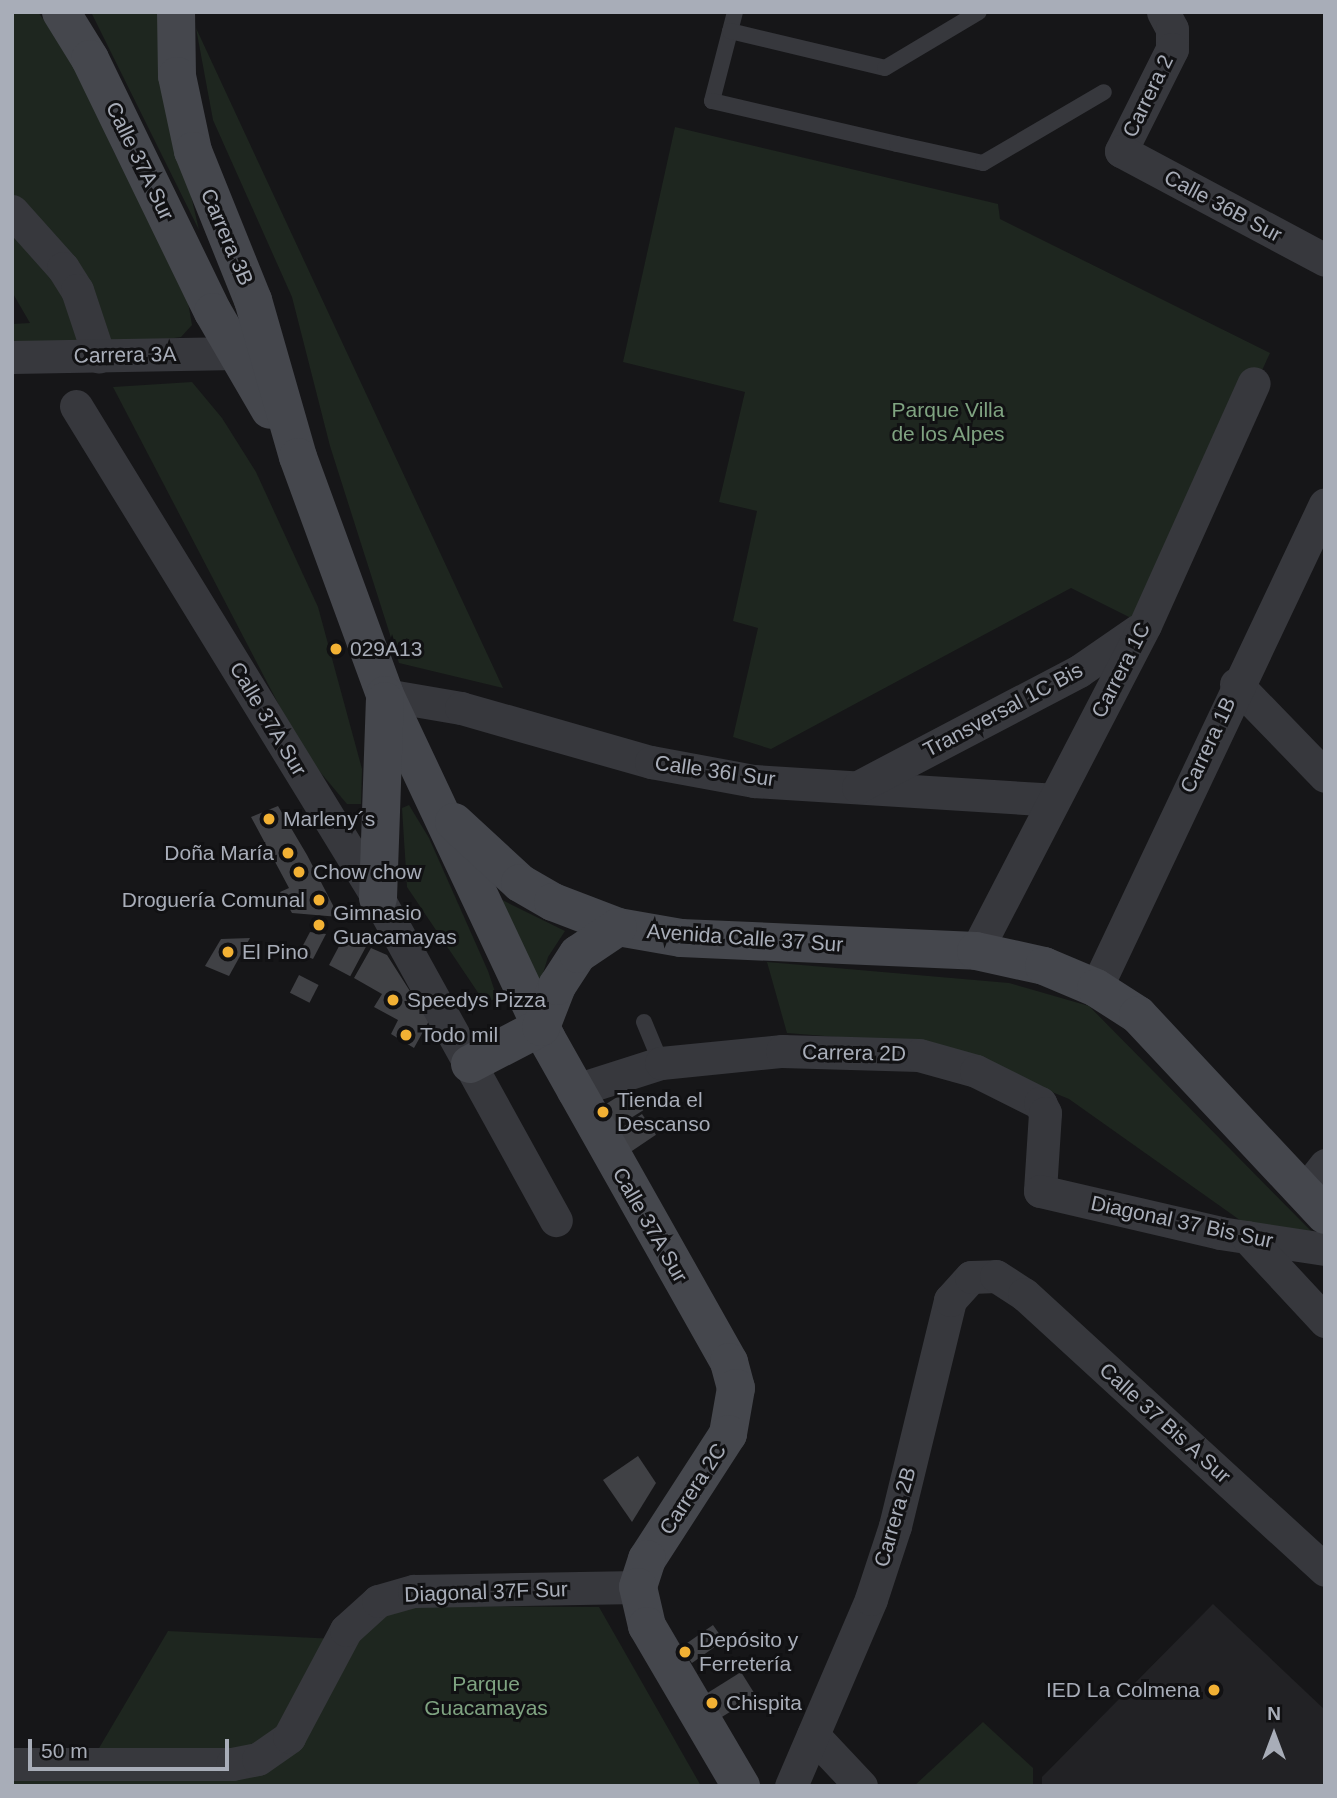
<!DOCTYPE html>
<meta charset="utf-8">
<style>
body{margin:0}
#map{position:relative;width:1337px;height:1798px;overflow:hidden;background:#161618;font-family:Arial,sans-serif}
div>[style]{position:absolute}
.built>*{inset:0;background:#222225}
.green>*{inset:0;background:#1e261f}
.building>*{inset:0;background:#404145;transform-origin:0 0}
.service>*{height:16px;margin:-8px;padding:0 8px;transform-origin:8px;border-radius:8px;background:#37383d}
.minor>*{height:33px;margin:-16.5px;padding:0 16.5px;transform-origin:16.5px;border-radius:16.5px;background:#37383d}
.secondary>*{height:38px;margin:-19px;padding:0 19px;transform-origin:19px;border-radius:19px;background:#45474d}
.dots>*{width:19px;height:19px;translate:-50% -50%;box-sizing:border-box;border:4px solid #111113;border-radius:50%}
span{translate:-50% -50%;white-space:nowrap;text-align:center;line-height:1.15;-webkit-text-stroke:6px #111113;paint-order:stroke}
.street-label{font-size:21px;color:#a8adb8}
.park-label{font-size:21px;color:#7fa381}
.poi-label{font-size:21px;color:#a8adb8}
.left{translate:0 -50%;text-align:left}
.right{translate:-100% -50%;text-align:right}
.frame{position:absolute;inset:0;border:14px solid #a8adb8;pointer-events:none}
.north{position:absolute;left:1239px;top:1700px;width:70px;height:70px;-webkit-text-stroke:5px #111113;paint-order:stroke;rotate:0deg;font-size:19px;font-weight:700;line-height:28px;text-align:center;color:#a8adb8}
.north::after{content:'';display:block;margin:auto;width:24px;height:32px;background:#a8adb8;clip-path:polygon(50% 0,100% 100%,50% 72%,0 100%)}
.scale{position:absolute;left:28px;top:1739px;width:201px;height:32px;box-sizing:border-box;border:4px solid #a8adb8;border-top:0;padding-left:9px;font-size:21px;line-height:24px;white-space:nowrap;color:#a8adb8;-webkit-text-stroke:5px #111113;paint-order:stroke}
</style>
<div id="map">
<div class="built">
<div style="clip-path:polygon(1213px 1604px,1325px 1710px,1325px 1786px,1042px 1786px,1042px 1777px)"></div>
</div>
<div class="green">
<div style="clip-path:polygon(12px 12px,38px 12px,75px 64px,114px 152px,186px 291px,192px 325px,181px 337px,145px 342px,12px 342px,12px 324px,30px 323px,12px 292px)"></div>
<div style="clip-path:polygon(91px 12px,158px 12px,161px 67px,199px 230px)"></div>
<div style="clip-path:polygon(196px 28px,261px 168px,503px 688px,399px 663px,330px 446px,292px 297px,213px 120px)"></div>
<div style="clip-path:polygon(675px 127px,998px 204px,1000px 219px,1270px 353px,1145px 625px,1071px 588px,771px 749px,733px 737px,758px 628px,733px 621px,757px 511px,719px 502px,745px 392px,623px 362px)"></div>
<div style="clip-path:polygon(192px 382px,222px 418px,256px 472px,318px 607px,362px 769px,361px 804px,347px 804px,304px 753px,113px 387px)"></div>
<div style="clip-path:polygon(409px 805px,429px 838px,488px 971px,497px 998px,485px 1003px,407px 887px,402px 808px)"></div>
<div style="clip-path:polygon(490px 894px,565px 931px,548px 957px,536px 996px)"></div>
<div style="clip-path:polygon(767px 962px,1009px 983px,1089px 1006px,1315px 1235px,1244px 1223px,1069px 1099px,937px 1045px,787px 1033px)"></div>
<div style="clip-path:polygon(385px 1606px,599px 1607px,701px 1786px,12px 1786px,12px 1780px,82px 1777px,168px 1631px,357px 1640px)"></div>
<div style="clip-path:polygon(983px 1722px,1033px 1768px,1033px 1786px,914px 1786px)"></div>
</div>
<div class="building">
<div style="clip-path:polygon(278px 806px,307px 855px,339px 917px,292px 913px,280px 892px,289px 888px,251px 817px)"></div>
<div style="clip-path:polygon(310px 932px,326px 934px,313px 959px,299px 953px)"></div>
<div style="left:345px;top:935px;width:24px;height:34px;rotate:28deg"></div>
<div style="clip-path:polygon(250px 938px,229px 976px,205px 966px,221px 939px)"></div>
<div style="clip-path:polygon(371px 948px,387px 955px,429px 1021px,414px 1048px,391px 1034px,398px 1020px,374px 1007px,382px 994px,354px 978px)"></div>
<div style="left:299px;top:975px;width:22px;height:20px;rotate:27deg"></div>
<div style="left:630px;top:1089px;width:25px;height:40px;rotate:58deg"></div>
<div style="left:642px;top:1114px;width:25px;height:38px;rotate:56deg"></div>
<div style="clip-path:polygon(638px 1456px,656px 1483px,632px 1522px,603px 1480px)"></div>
<div style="left:713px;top:1625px;width:19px;height:39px;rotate:55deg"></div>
<div style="left:741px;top:1672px;width:28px;height:41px;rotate:58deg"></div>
</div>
<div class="service">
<div style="left:735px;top:12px;width:92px;rotate:104.5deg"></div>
<div style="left:712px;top:101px;width:190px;rotate:13.1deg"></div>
<div style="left:897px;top:144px;width:88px;rotate:12.5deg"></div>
<div style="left:983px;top:163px;width:140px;rotate:-30.4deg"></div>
<div style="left:730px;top:31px;width:159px;rotate:13.4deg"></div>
<div style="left:885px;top:68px;width:109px;rotate:-30.8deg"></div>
<div style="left:644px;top:1022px;width:44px;rotate:67.5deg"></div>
</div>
<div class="minor">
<div style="left:1163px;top:12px;width:19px;rotate:62deg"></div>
<div style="left:1172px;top:29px;width:20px;rotate:90deg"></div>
<div style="left:1172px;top:49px;width:114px;rotate:116.6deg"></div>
<div style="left:1121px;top:151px;width:231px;rotate:28.1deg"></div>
<div style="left:12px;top:211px;width:76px;rotate:48.2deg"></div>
<div style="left:63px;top:268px;width:26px;rotate:58deg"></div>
<div style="left:77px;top:290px;width:70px;rotate:71.6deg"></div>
<div style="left:12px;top:357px;width:225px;rotate:-1deg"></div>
<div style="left:76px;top:406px;width:577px;rotate:58.46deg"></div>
<div style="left:378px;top:898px;width:368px;rotate:61.1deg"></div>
<div style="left:1236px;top:684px;width:128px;rotate:45.9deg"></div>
<div style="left:385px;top:695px;width:77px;rotate:9.7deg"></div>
<div style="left:461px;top:708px;width:198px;rotate:15.9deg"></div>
<div style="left:651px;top:762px;width:105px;rotate:10.5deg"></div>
<div style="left:754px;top:781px;width:300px;rotate:3.6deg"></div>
<div style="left:858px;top:787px;width:250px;rotate:-27.7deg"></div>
<div style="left:1079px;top:671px;width:70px;rotate:-34.6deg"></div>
<div style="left:976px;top:951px;width:367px;rotate:-62.6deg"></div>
<div style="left:1145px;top:625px;width:265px;rotate:-65.8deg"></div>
<div style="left:1096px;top:988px;width:535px;rotate:-64.68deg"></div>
<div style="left:573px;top:1091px;width:92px;rotate:-17.7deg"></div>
<div style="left:661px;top:1063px;width:122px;rotate:-5.7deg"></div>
<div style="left:782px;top:1051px;width:137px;rotate:1.7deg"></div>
<div style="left:919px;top:1055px;width:59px;rotate:15.7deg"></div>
<div style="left:976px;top:1071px;width:72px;rotate:26.6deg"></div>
<div style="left:1040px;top:1103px;width:11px;rotate:63deg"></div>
<div style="left:1045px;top:1113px;width:78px;rotate:93.7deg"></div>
<div style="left:1040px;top:1191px;width:185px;rotate:13.1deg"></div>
<div style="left:1220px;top:1233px;width:106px;rotate:8.7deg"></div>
<div style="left:1305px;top:1191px;width:33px;rotate:-52deg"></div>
<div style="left:1247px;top:1237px;width:115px;rotate:47.1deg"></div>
<div style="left:813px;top:1735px;width:70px;rotate:46.7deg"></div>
<div style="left:12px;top:1764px;width:220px"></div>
<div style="left:232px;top:1764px;width:26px;rotate:-11deg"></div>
<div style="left:258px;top:1759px;width:38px;rotate:-35deg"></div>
<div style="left:289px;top:1737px;width:121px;rotate:-62deg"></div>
<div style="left:346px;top:1630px;width:43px;rotate:-42.2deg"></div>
<div style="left:378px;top:1601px;width:37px;rotate:-16deg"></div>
<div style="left:414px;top:1591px;width:224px;rotate:-1deg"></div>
<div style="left:791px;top:1786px;width:203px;rotate:-66.8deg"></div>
<div style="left:871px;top:1599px;width:77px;rotate:-71.8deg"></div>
<div style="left:895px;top:1526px;width:233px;rotate:-76.3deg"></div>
<div style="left:950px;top:1300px;width:31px;rotate:-48deg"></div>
<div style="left:971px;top:1277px;width:25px;rotate:-2deg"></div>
<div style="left:996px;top:1276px;width:33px;rotate:33deg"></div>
<div style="left:1024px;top:1294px;width:408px;rotate:42.5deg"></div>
</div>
<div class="secondary">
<div style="left:61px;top:12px;width:55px;rotate:58.3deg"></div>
<div style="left:90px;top:59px;width:281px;rotate:64.1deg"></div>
<div style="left:213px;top:312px;width:113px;rotate:59.8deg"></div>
<div style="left:176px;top:12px;width:64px;rotate:89.1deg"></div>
<div style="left:177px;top:76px;width:77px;rotate:78deg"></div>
<div style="left:193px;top:151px;width:161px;rotate:68.1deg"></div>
<div style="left:253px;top:300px;width:163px;rotate:74deg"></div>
<div style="left:298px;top:457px;width:253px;rotate:69.9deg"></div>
<div style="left:385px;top:695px;width:380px;rotate:64.8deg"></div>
<div style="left:547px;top:1039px;width:371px;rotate:60.6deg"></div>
<div style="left:729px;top:1362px;width:27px;rotate:75deg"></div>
<div style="left:736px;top:1388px;width:47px;rotate:99.9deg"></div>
<div style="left:728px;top:1434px;width:149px;rotate:122.9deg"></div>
<div style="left:647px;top:1559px;width:29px;rotate:108deg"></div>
<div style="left:638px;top:1587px;width:40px;rotate:77deg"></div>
<div style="left:647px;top:1626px;width:186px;rotate:59.6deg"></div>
<div style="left:454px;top:822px;width:90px;rotate:42.7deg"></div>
<div style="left:520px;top:883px;width:38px;rotate:30deg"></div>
<div style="left:553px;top:902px;width:70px;rotate:21deg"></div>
<div style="left:618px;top:927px;width:64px;rotate:9.9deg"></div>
<div style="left:681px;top:938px;width:295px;rotate:2.5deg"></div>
<div style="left:976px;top:951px;width:70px;rotate:12.4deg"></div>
<div style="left:1044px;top:966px;width:56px;rotate:22.9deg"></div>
<div style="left:1096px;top:988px;width:50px;rotate:32.7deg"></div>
<div style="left:1138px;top:1015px;width:274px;rotate:46.9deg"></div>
<div style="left:378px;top:898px;width:197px;rotate:-88deg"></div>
<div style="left:470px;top:1064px;width:80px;rotate:-27.5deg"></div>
<div style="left:541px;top:1027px;width:44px;rotate:-68.7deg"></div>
<div style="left:557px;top:986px;width:38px;rotate:-57deg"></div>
<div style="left:578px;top:954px;width:48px;rotate:-34deg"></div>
</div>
<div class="dots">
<div style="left:336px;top:649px;background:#f2b134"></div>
<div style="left:269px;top:819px;background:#f2b134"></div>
<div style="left:288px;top:853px;background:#f2b134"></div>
<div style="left:299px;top:872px;background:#f2b134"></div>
<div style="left:319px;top:900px;background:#f2b134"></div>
<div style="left:319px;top:925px;background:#f2b134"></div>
<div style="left:228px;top:952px;background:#f2b134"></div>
<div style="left:393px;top:1000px;background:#f2b134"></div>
<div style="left:406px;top:1035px;background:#f2b134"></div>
<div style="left:603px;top:1112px;background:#f2b134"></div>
<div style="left:685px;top:1652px;background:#f2b134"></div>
<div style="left:1214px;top:1690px;background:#f2b134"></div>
<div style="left:712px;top:1703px;background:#f2b134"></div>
</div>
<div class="street-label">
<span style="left:1148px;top:96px;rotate:-64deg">Carrera 2</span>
<span style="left:140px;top:161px;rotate:64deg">Calle 37A Sur</span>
<span style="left:1223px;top:206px;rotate:28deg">Calle 36B Sur</span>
<span style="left:227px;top:237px;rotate:67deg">Carrera 3B</span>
<span style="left:125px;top:355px;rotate:-1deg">Carrera 3A</span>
<span style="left:1121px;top:670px;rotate:-63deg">Carrera 1C</span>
<span style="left:1003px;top:710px;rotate:-28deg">Transversal 1C Bis</span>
<span style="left:268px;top:719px;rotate:59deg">Calle 37A Sur</span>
<span style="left:1208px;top:745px;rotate:-65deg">Carrera 1B</span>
<span style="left:715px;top:771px;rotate:8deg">Calle 36I Sur</span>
<span style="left:745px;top:938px;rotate:4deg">Avenida Calle 37 Sur</span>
<span style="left:854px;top:1053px;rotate:1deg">Carrera 2D</span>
<span style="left:1182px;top:1222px;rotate:12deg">Diagonal 37 Bis Sur</span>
<span style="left:650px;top:1225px;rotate:60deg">Calle 37A Sur</span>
<span style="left:1165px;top:1423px;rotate:42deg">Calle 37 Bis A Sur</span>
<span style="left:693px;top:1489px;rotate:-57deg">Carrera 2C</span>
<span style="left:895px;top:1517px;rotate:-74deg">Carrera 2B</span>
<span style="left:486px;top:1592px;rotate:-2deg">Diagonal 37F Sur</span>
</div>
<div class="park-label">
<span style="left:948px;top:422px">Parque Villa<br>de los Alpes</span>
<span style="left:486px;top:1696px">Parque<br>Guacamayas</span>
</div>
<div class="poi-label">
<span class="left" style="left:350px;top:649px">029A13</span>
<span class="left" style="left:283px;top:819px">Marleny´s</span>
<span class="right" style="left:274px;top:853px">Doña María</span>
<span class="left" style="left:313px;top:872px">Chow chow</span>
<span class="right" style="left:305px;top:900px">Droguería Comunal</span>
<span class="left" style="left:333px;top:925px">Gimnasio<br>Guacamayas</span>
<span class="left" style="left:242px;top:952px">El Pino</span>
<span class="left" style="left:407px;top:1000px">Speedys Pizza</span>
<span class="left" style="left:420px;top:1035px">Todo mil</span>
<span class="left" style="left:617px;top:1112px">Tienda el<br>Descanso</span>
<span class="left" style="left:699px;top:1652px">Depósito y<br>Ferretería</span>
<span class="right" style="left:1200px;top:1690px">IED La Colmena</span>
<span class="left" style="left:726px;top:1703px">Chispita</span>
</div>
<div class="frame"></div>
<div class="north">N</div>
<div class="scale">50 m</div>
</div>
